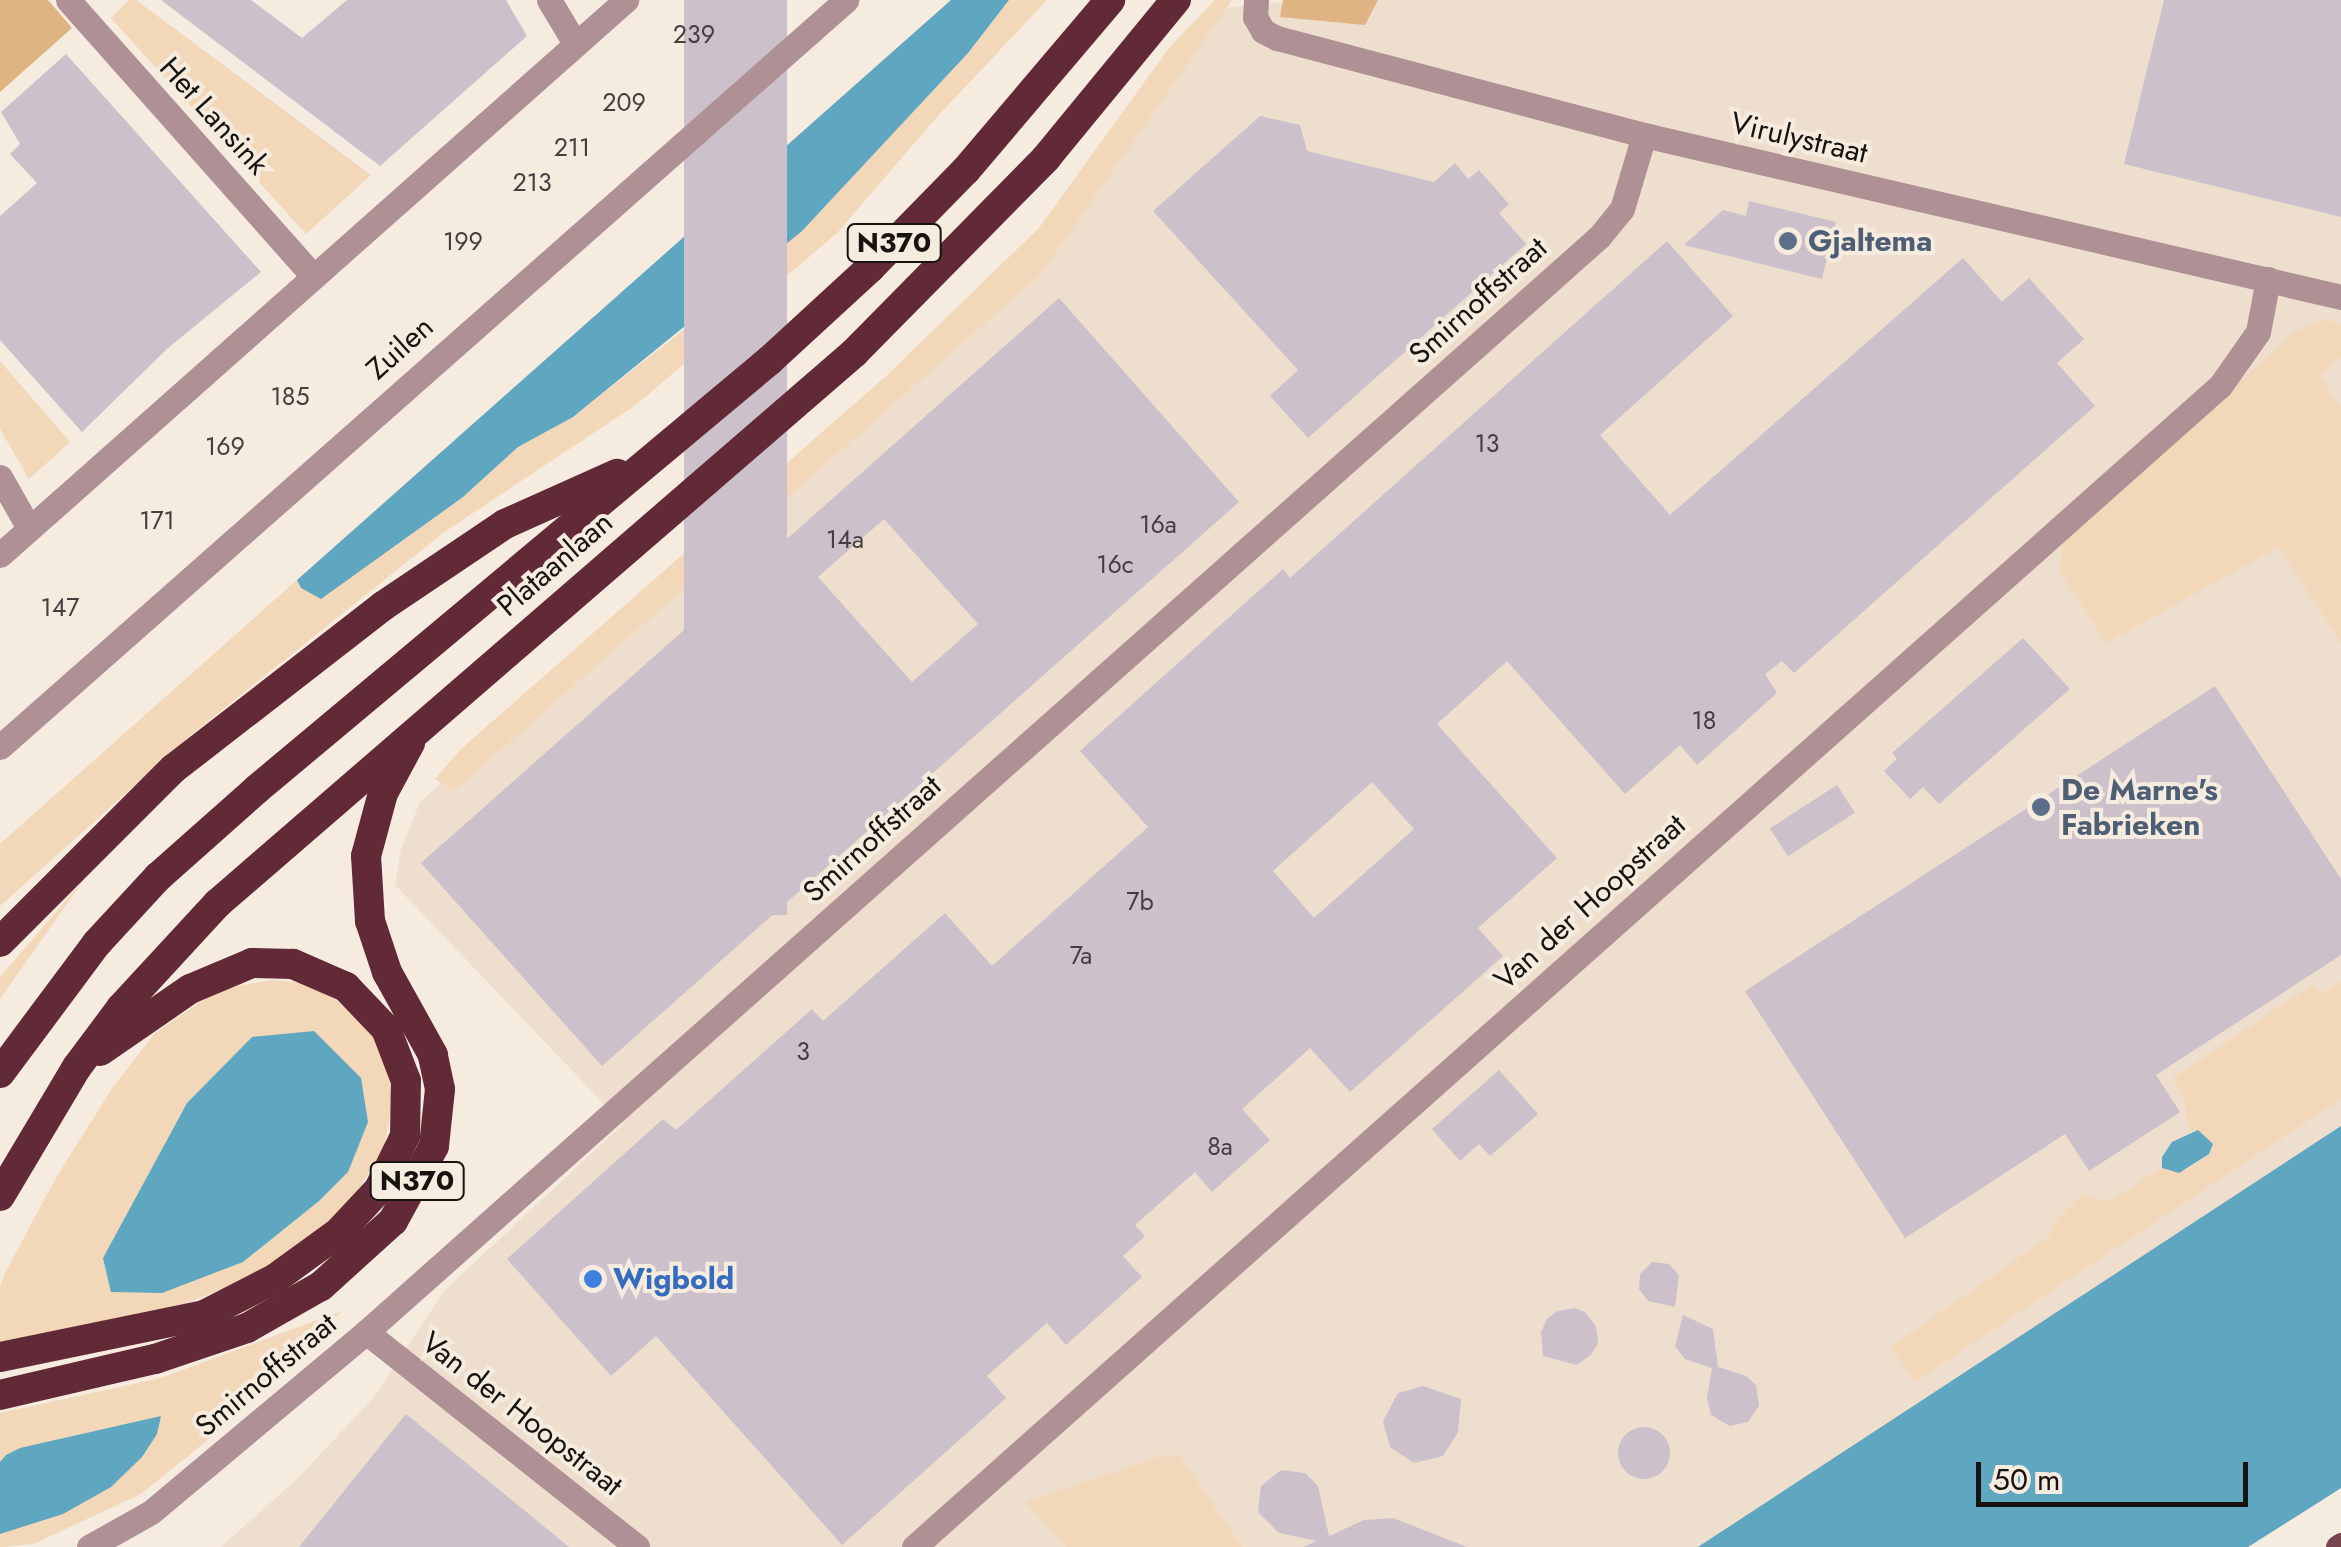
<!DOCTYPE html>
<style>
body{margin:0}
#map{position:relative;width:2341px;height:1547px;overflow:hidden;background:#f5ebdf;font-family:Jost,sans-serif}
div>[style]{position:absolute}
.built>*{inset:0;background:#eedecd}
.green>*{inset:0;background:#f2d7b8}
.forest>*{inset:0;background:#deb483}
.water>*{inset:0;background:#5fa6c0}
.building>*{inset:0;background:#ccc0cb;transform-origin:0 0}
.round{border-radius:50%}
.minor>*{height:25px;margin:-12.5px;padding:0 12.5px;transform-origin:12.5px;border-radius:12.5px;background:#af9195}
.major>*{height:25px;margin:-12.5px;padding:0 12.5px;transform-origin:12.5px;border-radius:12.5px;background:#77454e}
.highway>*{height:30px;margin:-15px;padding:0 15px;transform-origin:15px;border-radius:15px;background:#622a36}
.dots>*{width:28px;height:28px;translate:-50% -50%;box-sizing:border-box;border:5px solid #f5ebdf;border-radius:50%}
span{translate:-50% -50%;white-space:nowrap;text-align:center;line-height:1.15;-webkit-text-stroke:8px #f5ebdf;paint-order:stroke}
.number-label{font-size:25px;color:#443e3e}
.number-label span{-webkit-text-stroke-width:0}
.shield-label span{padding:2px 8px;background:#f5ebdf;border:2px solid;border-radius:8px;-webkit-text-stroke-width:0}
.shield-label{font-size:28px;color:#17130f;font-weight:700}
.street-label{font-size:30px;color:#17130f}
.service-label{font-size:30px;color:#4e5e75;font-weight:700}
.left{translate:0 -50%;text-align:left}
.shop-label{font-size:30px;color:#366cbe;font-weight:700}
.scale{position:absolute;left:1976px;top:1462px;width:272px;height:45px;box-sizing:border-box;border:5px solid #17130f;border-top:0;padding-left:12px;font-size:30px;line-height:35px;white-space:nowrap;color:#17130f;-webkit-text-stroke:8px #f5ebdf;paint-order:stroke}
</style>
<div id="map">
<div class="built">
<div style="clip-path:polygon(1295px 0,2341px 0,2341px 1149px,1746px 1547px,221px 1547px,298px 1478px,375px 1396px,444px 1291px,623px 1124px,395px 885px,401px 850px,420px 802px,1025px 276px,1217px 9px)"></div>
</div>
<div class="green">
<div style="clip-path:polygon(129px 0,136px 0,371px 175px,306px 234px,111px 18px)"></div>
<div style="clip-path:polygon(1009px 0,1047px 0,935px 119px,837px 233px,637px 404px,443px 533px,192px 734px,0 906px,0 844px,297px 580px,301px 588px,463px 497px,518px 447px,573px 417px,700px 317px,802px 230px,968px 53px)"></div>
<div style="clip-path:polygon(1215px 0,1232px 0,1040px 275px,454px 791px,435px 779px,461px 749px,885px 377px,1039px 228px,1169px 48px)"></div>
<div style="clip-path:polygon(2324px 319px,2341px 324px,2341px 357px,2320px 376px,2341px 408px,2341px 643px,2279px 547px,2106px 643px,2060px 571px,2063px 539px,2295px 332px)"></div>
<div style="clip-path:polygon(0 361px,70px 442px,29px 479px,0 429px)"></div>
<div style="clip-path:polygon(85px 878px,0 999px,0 977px)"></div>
<div style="clip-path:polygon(evenodd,271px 980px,312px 984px,354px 1012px,383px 1048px,393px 1101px,383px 1152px,346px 1207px,304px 1244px,244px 1280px,185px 1304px,0 1342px,0 1287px,4px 1275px,57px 1176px,113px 1087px,155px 1033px,218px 990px,271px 980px,252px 1037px,348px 1172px,319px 1201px,243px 1262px,103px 1258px,187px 1103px,252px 1037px)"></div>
<div style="clip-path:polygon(2341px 981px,2341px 1099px,1915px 1382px,1891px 1347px,2050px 1236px,2051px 1226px,2082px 1194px,2108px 1202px,2162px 1168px,2169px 1171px,2191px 1168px,2209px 1154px,2213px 1144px,2199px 1130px,2190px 1131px,2183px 1096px,2173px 1078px,2312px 985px,2320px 994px)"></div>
<div style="clip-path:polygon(342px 1311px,262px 1396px,141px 1494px,33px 1544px,0 1547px,0 1413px,161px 1378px)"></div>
<div style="clip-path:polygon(1164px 1455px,1179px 1455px,1242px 1547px,1067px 1547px,1025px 1502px)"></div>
</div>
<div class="forest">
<div style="clip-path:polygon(0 0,48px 0,72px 28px,0 92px)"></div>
<div style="clip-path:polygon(1283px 0,1378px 0,1365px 25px,1280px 17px)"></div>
</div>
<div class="water">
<div style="clip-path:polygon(951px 0,1009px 0,968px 53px,802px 231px,573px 417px,518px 447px,463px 497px,321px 599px,301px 588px,297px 580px)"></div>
<div style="clip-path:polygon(314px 1031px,361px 1078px,368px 1122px,348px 1172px,319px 1201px,243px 1262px,162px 1293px,111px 1292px,103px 1258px,187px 1103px,252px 1037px)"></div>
<div style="clip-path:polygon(2341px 1126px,2341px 1488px,2324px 1499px,2248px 1547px,1698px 1547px)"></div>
<div style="clip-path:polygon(2198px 1130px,2213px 1144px,2209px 1154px,2179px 1173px,2162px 1168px,2162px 1157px,2172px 1142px)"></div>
<div style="clip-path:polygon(161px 1416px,157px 1434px,142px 1457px,111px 1487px,63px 1514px,0 1534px,0 1462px,6px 1455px,20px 1448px)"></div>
</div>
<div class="building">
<div style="clip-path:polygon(161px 0,251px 0,302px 38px,347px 0,506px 0,527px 36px,380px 166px)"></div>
<div style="left:684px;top:0;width:103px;height:915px"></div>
<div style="clip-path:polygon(2164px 0,2341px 0,2341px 217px,2124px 164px)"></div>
<div style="clip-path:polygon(66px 54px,261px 272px,168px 348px,82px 432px,0 340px,0 216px,37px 183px,10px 154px,20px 144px,1px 112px)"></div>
<div style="clip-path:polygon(1260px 116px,1300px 125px,1307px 151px,1434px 182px,1455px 163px,1468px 179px,1479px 170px,1509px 204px,1499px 213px,1526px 244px,1308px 438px,1270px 396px,1298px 370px,1153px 211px)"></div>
<div style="clip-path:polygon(1749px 201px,1836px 222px,1822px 279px,1684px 245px,1723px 210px,1746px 216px)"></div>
<div style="clip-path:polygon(evenodd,1667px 241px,1733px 316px,1600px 435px,1670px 515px,1963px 258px,2002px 302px,2029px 278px,2084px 339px,2057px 363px,2095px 406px,1794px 673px,1782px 661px,1765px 674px,1777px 693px,1697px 765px,1680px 745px,1625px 794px,1507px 661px,1437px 724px,1557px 858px,1478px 928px,1503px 956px,1350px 1092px,1310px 1048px,1242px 1109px,1270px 1140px,1212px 1192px,1195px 1172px,1135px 1225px,1145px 1236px,1123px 1256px,1142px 1277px,1066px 1345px,1047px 1323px,987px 1376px,1006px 1398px,842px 1545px,656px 1336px,611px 1376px,507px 1259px,663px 1119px,676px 1130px,812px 1009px,823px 1021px,945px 913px,992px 966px,1148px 827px,1080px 751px,1283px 569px,1290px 578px,1667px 241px,1372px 782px,1414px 829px,1314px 918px,1273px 871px,1372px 782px)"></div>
<div style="clip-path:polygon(evenodd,1059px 298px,1239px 502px,602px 1066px,421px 863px,1059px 298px,884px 519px,978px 624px,912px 682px,818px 577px,884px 519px)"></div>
<div style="clip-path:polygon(2023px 638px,2070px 689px,1939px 804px,1923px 787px,1910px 799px,1884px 771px,1897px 759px,1892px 753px)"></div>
<div style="clip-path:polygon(2215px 686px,2341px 879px,2341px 955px,2156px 1075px,2180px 1112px,2089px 1171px,2065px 1134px,1905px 1238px,1745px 991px)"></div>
<div style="left:1837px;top:785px;width:33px;height:80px;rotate:57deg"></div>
<div style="clip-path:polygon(1499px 1070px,1538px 1114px,1490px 1156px,1479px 1144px,1460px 1161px,1432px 1129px)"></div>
<div style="clip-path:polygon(1652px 1262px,1669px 1264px,1679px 1275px,1675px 1307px,1648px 1301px,1639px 1289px,1640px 1274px)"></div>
<div style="clip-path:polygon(1574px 1308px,1585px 1312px,1596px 1326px,1598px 1343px,1592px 1354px,1577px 1365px,1543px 1356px,1541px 1332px,1547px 1319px,1557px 1311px)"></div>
<div style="clip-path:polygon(1683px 1315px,1713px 1329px,1718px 1367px,1746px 1376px,1756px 1385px,1759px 1406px,1748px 1422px,1730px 1426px,1711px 1415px,1707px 1398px,1712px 1368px,1685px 1359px,1675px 1346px)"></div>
<div style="clip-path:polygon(1423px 1386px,1461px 1399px,1458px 1432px,1443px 1456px,1414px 1463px,1390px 1447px,1383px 1421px,1398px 1393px)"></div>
<div style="clip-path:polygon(406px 1414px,524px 1510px,569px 1547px,299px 1547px)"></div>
<div class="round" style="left:1618px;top:1427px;width:52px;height:52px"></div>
<div style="clip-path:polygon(1281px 1470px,1305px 1473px,1318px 1486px,1329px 1536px,1364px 1520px,1393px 1518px,1467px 1547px,1303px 1547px,1317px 1541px,1279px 1533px,1258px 1512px,1261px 1486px)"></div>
</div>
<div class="minor">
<div style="left:68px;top:0;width:368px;rotate:48.4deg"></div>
<div style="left:549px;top:0;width:52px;rotate:59deg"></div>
<div style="left:1256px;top:0;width:17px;rotate:93deg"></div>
<div style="left:1255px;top:17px;width:16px;rotate:60deg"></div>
<div style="left:1263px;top:31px;width:16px;rotate:27deg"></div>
<div style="left:1277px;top:38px;width:380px;rotate:14.8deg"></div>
<div style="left:1644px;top:135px;width:716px;rotate:13.08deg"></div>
<div style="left:0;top:477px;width:59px;rotate:60.4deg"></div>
<div style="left:0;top:555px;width:837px;rotate:-41.56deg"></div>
<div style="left:0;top:747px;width:1129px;rotate:-41.44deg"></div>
<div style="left:366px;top:1332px;width:346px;rotate:38.4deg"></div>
<div style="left:89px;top:1547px;width:71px;rotate:-29.4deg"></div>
<div style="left:151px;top:1512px;width:280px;rotate:-39.9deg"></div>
<div style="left:366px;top:1332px;width:1649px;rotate:-41.61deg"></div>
<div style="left:1599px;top:237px;width:36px;rotate:-51deg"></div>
<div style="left:1622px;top:209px;width:77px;rotate:-73.4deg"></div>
<div style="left:914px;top:1547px;width:1747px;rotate:-41.64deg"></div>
<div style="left:2220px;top:386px;width:66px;rotate:-54.9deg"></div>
<div style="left:2258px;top:332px;width:54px;rotate:-79.3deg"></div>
</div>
<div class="major">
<div style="left:2338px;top:1547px;width:4px;rotate:-34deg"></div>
</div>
<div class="highway">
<div style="left:0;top:942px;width:245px;rotate:-45deg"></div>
<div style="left:173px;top:769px;width:266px;rotate:-37.8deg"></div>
<div style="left:383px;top:606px;width:147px;rotate:-33.9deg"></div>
<div style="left:505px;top:524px;width:123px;rotate:-24.1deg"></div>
<div style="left:0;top:1073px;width:162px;rotate:-53.3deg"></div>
<div style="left:97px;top:943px;width:90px;rotate:-47.3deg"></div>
<div style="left:158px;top:877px;width:132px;rotate:-41.6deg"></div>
<div style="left:257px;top:789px;width:669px;rotate:-39.9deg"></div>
<div style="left:770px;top:360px;width:136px;rotate:-42.6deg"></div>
<div style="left:870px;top:268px;width:137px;rotate:-45.6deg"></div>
<div style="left:966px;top:170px;width:223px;rotate:-49.7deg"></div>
<div style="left:0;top:1196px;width:150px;rotate:-59.2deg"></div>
<div style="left:77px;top:1067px;width:74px;rotate:-53.3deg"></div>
<div style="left:121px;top:1008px;width:143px;rotate:-47.3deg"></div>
<div style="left:218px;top:903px;width:841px;rotate:-40.85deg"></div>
<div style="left:854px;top:353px;width:274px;rotate:-45.4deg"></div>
<div style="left:1046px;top:158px;width:205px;rotate:-50.6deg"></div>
<div style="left:0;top:1357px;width:208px;rotate:-11.6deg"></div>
<div style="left:204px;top:1315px;width:81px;rotate:-27.2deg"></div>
<div style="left:276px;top:1278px;width:77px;rotate:-36deg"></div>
<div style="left:338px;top:1233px;width:60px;rotate:-47deg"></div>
<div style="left:379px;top:1189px;width:59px;rotate:-63.9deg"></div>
<div style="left:405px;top:1136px;width:55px;rotate:-89deg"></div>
<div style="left:406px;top:1081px;width:56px;rotate:-111deg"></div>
<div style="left:386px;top:1029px;width:58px;rotate:-133.6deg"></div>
<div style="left:346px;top:987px;width:58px;rotate:-156.5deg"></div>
<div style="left:293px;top:964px;width:41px;rotate:-178.6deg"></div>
<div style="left:252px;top:963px;width:67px;rotate:157.2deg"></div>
<div style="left:190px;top:989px;width:109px;rotate:145.4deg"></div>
<div style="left:0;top:1395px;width:159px;rotate:-13.1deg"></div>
<div style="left:155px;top:1359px;width:97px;rotate:-18.6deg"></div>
<div style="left:247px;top:1328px;width:85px;rotate:-29.6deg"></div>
<div style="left:321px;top:1286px;width:97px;rotate:-42.1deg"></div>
<div style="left:393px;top:1221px;width:85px;rotate:-61.3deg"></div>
<div style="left:434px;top:1146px;width:57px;rotate:-84deg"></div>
<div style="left:440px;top:1089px;width:35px;rotate:-102deg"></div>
<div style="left:433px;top:1055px;width:95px;rotate:-119deg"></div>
<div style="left:387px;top:972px;width:54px;rotate:-108.4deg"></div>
<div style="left:370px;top:921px;width:65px;rotate:-93.5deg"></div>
<div style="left:366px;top:856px;width:65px;rotate:-74.9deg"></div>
<div style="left:383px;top:793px;width:57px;rotate:-61.6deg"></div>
</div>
<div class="dots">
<div style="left:1788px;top:241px;background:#5c6f8a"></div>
<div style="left:2041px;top:807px;background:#5c6f8a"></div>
<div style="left:593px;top:1279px;background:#3f7fe0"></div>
</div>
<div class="number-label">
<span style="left:694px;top:34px">239</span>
<span style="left:624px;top:102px">209</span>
<span style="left:572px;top:147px">211</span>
<span style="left:532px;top:182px">213</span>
<span style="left:463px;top:241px">199</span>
<span style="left:290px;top:396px">185</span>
<span style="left:1487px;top:443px">13</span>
<span style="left:225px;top:446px">169</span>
<span style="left:157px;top:520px">171</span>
<span style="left:1158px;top:524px">16a</span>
<span style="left:845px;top:539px">14a</span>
<span style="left:1115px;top:564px">16c</span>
<span style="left:60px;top:607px">147</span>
<span style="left:1704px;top:720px">18</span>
<span style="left:1140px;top:901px">7b</span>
<span style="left:1081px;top:955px">7a</span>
<span style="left:803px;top:1051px">3</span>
<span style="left:1220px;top:1146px">8a</span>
</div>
<div class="shield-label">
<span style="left:894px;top:243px">N370</span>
<span style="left:417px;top:1181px">N370</span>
</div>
<div class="street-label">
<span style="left:214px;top:116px;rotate:48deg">Het Lansink</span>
<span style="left:1799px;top:138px;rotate:13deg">Virulystraat</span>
<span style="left:1478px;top:301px;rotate:-42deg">Smirnoffstraat</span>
<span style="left:400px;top:348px;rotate:-42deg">Zuilen</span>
<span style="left:555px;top:564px;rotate:-41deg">Plataanlaan</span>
<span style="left:872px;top:839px;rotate:-42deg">Smirnoffstraat</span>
<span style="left:1590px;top:902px;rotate:-42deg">Van der Hoopstraat</span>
<span style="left:266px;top:1375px;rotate:-40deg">Smirnoffstraat</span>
<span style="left:522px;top:1414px;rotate:38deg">Van der Hoopstraat</span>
</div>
<div class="service-label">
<span class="left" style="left:1808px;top:241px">Gjaltema</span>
<span class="left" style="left:2061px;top:807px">De Marne's<br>Fabrieken</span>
</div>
<div class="shop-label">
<span class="left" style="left:613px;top:1279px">Wigbold</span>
</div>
<div class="scale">50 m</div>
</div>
